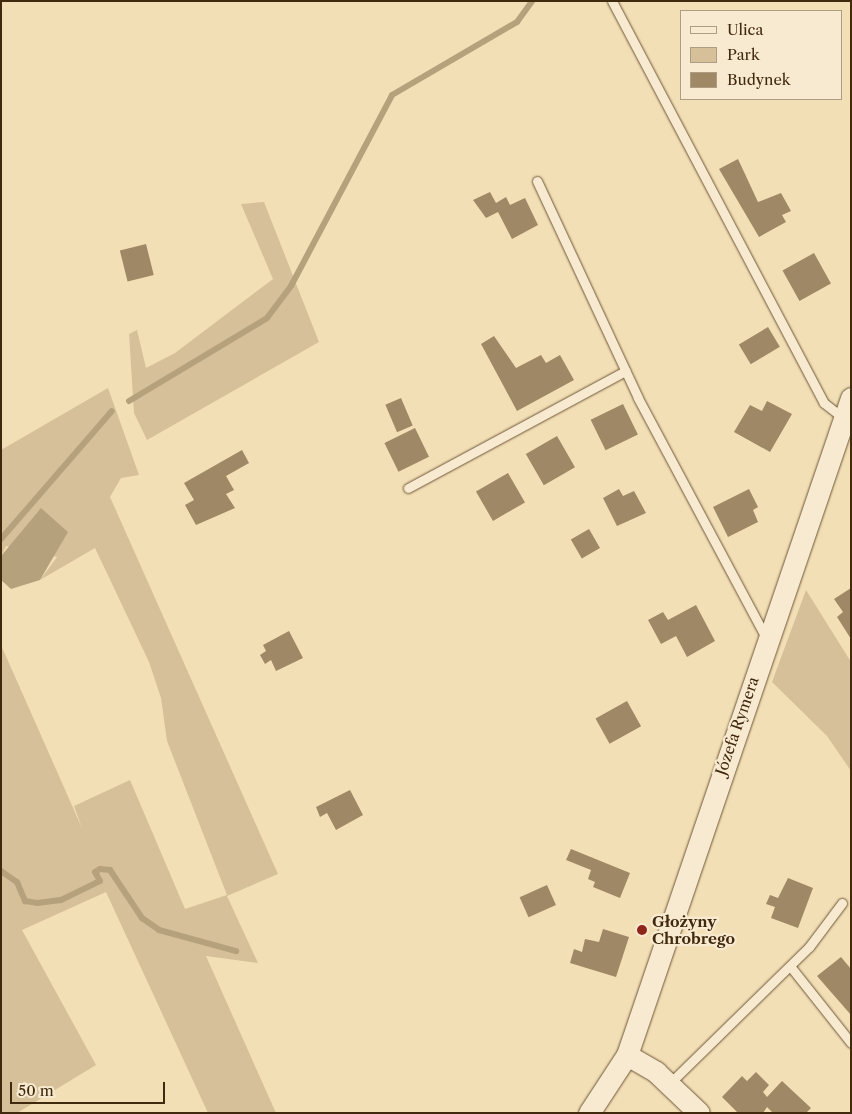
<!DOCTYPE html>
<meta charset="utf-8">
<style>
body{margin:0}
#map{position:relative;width:852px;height:1114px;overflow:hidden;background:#f3dfb6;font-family:"Libre Caslon Text",serif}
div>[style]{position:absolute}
.green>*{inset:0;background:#d5c099}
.water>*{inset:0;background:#b6a17d}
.stream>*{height:6px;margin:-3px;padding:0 3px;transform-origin:3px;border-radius:3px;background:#b6a17d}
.building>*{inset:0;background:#9e8865;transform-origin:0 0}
.roads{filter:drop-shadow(0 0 1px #6e5637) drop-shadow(0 0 1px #6e5637)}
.service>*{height:9px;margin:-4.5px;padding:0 4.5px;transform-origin:4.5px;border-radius:4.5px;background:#f7ead0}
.tertiary>*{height:21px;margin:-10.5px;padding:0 10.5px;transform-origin:10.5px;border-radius:10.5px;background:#f7ead0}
.dots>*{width:14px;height:14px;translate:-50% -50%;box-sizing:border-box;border:2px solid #f7ead0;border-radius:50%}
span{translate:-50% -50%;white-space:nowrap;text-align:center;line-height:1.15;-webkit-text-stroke:4.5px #f7ead0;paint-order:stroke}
.street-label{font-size:15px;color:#41290d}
.poi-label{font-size:15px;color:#41290d;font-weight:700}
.left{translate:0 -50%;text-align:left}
.frame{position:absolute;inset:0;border:2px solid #41290d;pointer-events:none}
.legend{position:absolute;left:680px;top:10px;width:162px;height:90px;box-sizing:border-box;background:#f7ead0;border:1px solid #ae9d82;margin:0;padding:6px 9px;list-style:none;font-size:15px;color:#41290d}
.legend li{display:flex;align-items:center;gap:10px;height:25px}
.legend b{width:25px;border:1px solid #ae9d82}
.scale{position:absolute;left:10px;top:1082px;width:155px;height:22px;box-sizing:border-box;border:2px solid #41290d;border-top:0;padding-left:6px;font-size:15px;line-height:18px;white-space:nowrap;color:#41290d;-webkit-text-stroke:4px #f7ead0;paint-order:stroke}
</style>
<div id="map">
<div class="green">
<div style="clip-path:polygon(264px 202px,319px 342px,147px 440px,134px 413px,129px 334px,137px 330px,146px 368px,175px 353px,273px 279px,241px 204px)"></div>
<div style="clip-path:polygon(108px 388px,139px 475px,121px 478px,110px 497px,278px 874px,227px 896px,258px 963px,206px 956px,276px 1113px,208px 1113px,106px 892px,22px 930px,96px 1065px,17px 1113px,1px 1113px,1px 645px,82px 828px,74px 806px,130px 780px,185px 909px,227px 895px,167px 741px,161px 698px,149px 662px,95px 548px,40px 580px,57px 557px,6px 546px,1px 556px,1px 450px)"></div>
<div style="clip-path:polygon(806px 590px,851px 662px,851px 771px,827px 736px,772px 682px)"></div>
</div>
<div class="water">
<div style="clip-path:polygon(41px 508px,68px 532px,40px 580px,11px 589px,1px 580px,1px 556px)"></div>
</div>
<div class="stream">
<div style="left:129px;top:401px;width:161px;rotate:-31deg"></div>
<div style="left:267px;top:318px;width:40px;rotate:-53deg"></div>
<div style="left:291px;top:286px;width:216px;rotate:-62.1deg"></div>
<div style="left:392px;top:95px;width:145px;rotate:-30.3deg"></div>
<div style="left:517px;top:22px;width:26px;rotate:-54deg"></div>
<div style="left:1px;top:539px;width:169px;rotate:-49.1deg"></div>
<div style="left:1px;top:871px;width:19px;rotate:35deg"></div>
<div style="left:17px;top:882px;width:21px;rotate:67deg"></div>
<div style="left:25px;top:901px;width:12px;rotate:9deg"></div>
<div style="left:37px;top:903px;width:24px;rotate:-7deg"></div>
<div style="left:61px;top:900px;width:43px;rotate:-26deg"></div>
<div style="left:100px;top:881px;width:10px;rotate:-119deg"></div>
<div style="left:95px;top:872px;width:6px;rotate:-31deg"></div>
<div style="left:100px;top:869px;width:10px;rotate:6deg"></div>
<div style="left:110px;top:870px;width:58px;rotate:56.3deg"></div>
<div style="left:142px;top:918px;width:21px;rotate:35deg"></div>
<div style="left:159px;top:930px;width:80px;rotate:15.3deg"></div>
</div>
<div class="building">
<div style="clip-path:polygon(738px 159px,758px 202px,781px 193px,791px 211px,782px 215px,786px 222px,759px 237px,719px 169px)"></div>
<div style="clip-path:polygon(490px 192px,496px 203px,506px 197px,510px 205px,525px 198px,538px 225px,512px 239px,498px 212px,486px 218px,473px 200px)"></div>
<div style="left:146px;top:244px;width:32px;height:27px;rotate:76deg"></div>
<div style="left:814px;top:253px;width:35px;height:36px;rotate:61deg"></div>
<div style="left:768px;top:327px;width:23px;height:34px;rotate:59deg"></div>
<div style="clip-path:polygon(494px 336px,516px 368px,541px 355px,546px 363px,560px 355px,574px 380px,517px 411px,481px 344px)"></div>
<div style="left:401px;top:398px;width:30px;height:17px;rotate:67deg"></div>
<div style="clip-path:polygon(767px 401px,792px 414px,770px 452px,734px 432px,750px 405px,762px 411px)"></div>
<div style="left:623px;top:404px;width:34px;height:36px;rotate:64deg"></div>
<div style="left:415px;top:428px;width:32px;height:34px;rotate:64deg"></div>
<div style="left:557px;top:436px;width:36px;height:36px;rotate:60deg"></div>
<div style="clip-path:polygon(242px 450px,249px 463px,226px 476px,234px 490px,226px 494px,235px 508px,196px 525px,185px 505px,194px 500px,184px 483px)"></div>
<div style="left:508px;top:473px;width:34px;height:37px;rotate:60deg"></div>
<div style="clip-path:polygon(619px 489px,623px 496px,634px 491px,646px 513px,617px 526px,603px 498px)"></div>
<div style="clip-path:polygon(749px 489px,758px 507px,753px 510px,758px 522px,728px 537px,713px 507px)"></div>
<div style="left:589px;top:529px;width:22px;height:21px;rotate:60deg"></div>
<div style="clip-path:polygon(851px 588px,851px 639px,837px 617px,843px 612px,834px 599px)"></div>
<div style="clip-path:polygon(696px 605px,715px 641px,687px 657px,676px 636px,661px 644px,648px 620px,663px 612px,668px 620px)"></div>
<div style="clip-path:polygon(289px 631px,303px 658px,276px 671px,271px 660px,265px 664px,260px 655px,266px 651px,263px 645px)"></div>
<div style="left:627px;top:701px;width:29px;height:36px;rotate:61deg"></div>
<div style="clip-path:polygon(350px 790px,363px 815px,336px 830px,327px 813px,320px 817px,316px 807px)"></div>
<div style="clip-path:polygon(571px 849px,630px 873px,620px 898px,593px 887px,595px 882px,588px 879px,591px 870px,566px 860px)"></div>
<div style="clip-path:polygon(788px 878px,813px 888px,798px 928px,771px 918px,775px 907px,766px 904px,770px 895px,778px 898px)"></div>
<div style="left:547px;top:885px;width:22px;height:30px;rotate:66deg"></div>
<div style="clip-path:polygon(603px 929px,629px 937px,616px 977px,570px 963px,574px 949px,582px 952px,585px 939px,599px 942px)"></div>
<div style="clip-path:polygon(841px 957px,851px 969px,851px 1015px,817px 976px)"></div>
<div style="clip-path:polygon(756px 1072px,769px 1085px,763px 1092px,767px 1097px,782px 1081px,811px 1108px,806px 1113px,773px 1113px,767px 1107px,763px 1113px,738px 1113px,722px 1097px,742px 1076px,747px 1081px)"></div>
</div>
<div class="roads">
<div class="service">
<div style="left:612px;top:1px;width:454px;rotate:62.2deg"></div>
<div style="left:824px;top:403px;width:24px;rotate:38deg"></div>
<div style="left:537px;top:181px;width:239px;rotate:65deg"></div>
<div style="left:638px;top:398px;width:272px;rotate:61.9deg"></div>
<div style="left:408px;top:488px;width:247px;rotate:-28.3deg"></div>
<div style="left:790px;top:966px;width:98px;rotate:51.6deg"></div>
<div style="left:669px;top:1084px;width:196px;rotate:-44.4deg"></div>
<div style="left:809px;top:947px;width:55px;rotate:-53.1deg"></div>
</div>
<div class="tertiary">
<div style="left:627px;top:1055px;width:34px;rotate:30deg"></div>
<div style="left:656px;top:1072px;width:59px;rotate:43.6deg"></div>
<div style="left:589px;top:1113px;width:69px;rotate:-56.8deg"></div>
<div style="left:627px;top:1055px;width:694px;rotate:-71.17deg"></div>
</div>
</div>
<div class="dots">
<div style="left:642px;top:930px;background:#8f2418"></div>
</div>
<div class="street-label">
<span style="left:737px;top:726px;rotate:-71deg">Józefa Rymera</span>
</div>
<div class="poi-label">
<span class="left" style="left:652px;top:930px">Głożyny<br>Chrobrego</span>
</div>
<div class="frame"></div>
<ul class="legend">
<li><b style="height:6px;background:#f7ead0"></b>Ulica</li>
<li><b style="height:14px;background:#d5c099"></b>Park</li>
<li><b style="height:14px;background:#9e8865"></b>Budynek</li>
</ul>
<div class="scale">50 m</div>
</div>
